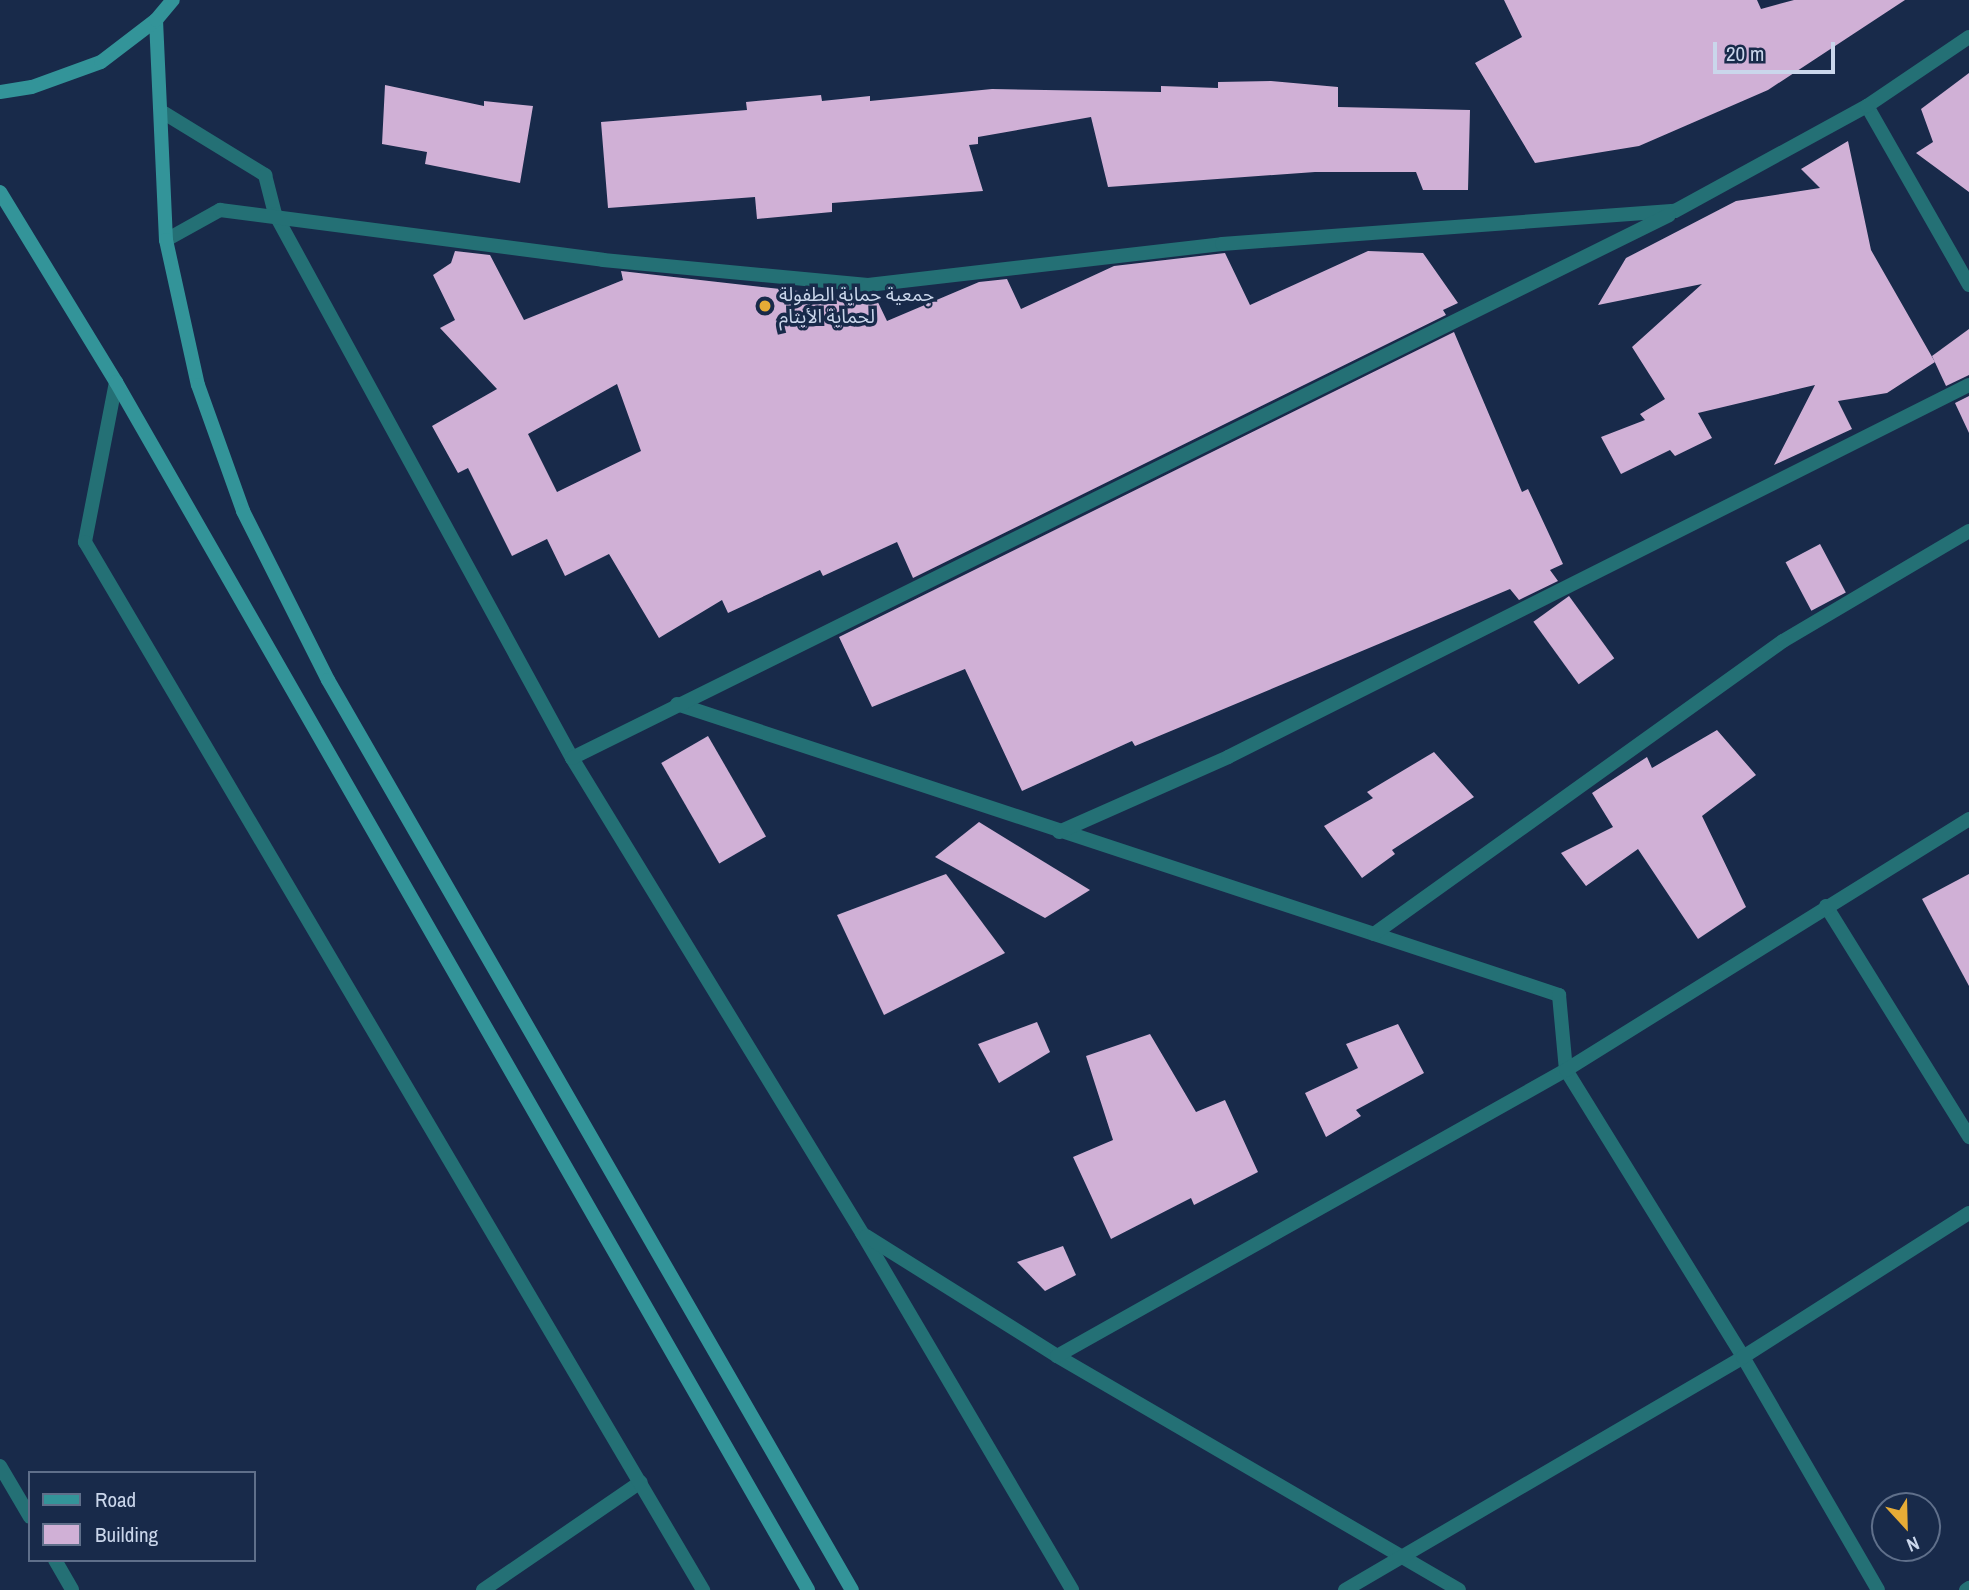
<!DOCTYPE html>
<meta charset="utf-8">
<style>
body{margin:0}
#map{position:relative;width:1969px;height:1590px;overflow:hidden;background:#182a4a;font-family:"Archivo Narrow","Noto Sans Arabic",sans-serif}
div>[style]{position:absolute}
.building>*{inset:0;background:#d0b0d6;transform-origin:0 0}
.lane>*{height:14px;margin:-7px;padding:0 7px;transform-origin:7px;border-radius:7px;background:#247075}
.street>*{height:14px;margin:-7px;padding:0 7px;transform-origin:7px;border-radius:7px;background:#247075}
.secondary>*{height:14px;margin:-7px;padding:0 7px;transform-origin:7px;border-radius:7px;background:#339499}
.dots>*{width:19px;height:19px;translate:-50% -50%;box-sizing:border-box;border:4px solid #182a4a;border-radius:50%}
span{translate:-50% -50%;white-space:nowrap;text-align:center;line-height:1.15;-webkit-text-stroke:7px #182a4a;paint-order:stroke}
.poi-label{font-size:19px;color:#cad6eb}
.left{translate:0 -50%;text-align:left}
.legend{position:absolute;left:28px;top:1471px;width:228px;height:91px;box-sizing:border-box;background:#182a4a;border:2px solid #5f6f8a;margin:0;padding:9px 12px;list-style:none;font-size:21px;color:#cad6eb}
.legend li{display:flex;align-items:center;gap:14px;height:35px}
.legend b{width:35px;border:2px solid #5f6f8a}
.north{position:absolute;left:1871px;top:1492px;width:70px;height:70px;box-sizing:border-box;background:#182a4a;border:2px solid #5f6f8a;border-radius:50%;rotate:158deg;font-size:19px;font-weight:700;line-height:28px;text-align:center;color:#cad6eb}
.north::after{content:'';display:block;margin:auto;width:24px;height:32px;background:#e7ac36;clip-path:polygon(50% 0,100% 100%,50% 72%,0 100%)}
.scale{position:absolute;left:1713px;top:42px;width:122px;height:32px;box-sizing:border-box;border:4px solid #cad6eb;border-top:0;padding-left:9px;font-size:21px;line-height:24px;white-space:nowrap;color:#cad6eb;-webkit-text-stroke:5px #182a4a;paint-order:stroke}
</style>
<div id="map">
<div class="building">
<div style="clip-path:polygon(1504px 0,1757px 0,1761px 9px,1794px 0,1905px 0,1768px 90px,1639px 146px,1535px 163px,1475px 63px,1522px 37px)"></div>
<div style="clip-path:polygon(1969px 73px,1969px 192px,1916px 153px,1933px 142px,1921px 109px)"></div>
<div style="clip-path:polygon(1271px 81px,1338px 87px,1338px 107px,1470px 110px,1468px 190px,1423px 190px,1416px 172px,1315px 172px,1108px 187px,1091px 117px,978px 137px,978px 144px,969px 145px,983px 191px,832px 203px,832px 212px,757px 219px,755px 197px,608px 208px,601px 122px,747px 110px,746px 102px,821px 95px,822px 101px,870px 96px,870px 101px,992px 89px,1161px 92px,1161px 86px,1218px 88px,1218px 82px)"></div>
<div style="clip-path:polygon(385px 85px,484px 106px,484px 101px,533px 106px,520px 183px,425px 164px,427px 152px,382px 144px)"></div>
<div style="clip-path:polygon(1848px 141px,1871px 250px,1935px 362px,1887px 393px,1838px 401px,1852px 429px,1774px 465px,1815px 385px,1698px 413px,1712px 438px,1675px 456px,1670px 450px,1621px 474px,1601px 437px,1645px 420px,1640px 414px,1665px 399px,1632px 347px,1702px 284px,1598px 305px,1626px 258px,1736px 201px,1820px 188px,1801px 169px)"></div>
<div style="clip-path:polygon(evenodd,455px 251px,490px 255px,524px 320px,623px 280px,621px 271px,798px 291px,802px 300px,874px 294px,887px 321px,979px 282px,1007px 279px,1021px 309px,1114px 266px,1225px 253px,1250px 305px,1368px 251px,1423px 253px,1458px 303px,1443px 310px,1446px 315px,913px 578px,897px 542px,823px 576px,820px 570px,728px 613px,722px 600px,659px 638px,609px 554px,565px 576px,547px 539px,512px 556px,468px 468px,458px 473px,432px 426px,497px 389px,440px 328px,455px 320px,433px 275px,451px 263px,455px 251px,617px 384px,641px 451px,557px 492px,528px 434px,617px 384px)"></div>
<div style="clip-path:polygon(1969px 329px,1969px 375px,1946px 386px,1932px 356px)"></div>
<div style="clip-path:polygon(1454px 332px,1522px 492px,1528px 489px,1563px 564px,1550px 570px,1558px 581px,1519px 600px,1510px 589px,1135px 746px,1132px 741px,1022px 791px,965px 669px,872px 707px,839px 637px)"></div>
<div style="clip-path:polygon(1969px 396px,1969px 433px,1955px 403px)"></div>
<div style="left:1820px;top:544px;width:55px;height:39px;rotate:62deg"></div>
<div style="left:1569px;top:596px;width:77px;height:44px;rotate:54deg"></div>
<div style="clip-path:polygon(1717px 730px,1756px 775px,1702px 816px,1746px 907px,1698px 939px,1638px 849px,1586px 886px,1561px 853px,1613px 827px,1592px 793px,1647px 757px,1652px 768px)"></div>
<div style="left:708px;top:736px;width:116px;height:54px;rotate:60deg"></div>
<div style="clip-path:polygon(1434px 752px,1474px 797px,1392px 850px,1395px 854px,1362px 878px,1324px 826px,1373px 798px,1367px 792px)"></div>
<div style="clip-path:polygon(979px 822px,1090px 890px,1045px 918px,935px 857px)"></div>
<div style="clip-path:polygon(946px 874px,1005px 953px,884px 1015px,837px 915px)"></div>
<div style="clip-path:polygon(1969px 874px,1969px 986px,1922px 899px)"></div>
<div style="clip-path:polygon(1037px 1022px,1050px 1052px,999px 1083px,978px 1044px)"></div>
<div style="clip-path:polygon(1398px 1024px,1424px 1073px,1356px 1110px,1361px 1116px,1326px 1137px,1305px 1093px,1358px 1068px,1346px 1044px)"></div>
<div style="clip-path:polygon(1150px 1034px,1196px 1112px,1225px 1100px,1258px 1172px,1194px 1205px,1191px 1198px,1111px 1239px,1073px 1157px,1113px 1140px,1086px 1056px)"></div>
<div style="clip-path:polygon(1063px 1246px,1076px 1275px,1045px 1291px,1017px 1262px)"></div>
</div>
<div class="lane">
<div style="left:0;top:1466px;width:59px;rotate:59.5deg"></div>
<div style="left:55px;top:1560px;width:34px;rotate:60deg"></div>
<div style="left:483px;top:1590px;width:191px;rotate:-34.4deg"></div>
</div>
<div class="street">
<div style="left:1867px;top:106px;width:206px;rotate:60.3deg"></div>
<div style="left:164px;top:113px;width:119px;rotate:31.5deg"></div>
<div style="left:265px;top:175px;width:40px;rotate:75.6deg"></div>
<div style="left:275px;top:214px;width:620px;rotate:61.37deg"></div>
<div style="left:572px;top:758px;width:557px;rotate:58.59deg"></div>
<div style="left:862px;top:1233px;width:414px;rotate:59.5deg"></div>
<div style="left:166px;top:240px;width:62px;rotate:-29.1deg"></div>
<div style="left:220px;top:210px;width:386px;rotate:7.4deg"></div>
<div style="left:603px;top:260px;width:266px;rotate:5.4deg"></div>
<div style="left:868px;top:285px;width:356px;rotate:-6.6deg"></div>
<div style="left:1222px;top:244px;width:454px;rotate:-4.2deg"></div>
<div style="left:1675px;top:211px;width:219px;rotate:-28.7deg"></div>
<div style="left:1867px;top:106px;width:123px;rotate:-34.1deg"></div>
<div style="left:116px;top:382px;width:163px;rotate:101deg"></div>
<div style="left:85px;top:542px;width:1217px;rotate:59.47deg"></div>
<div style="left:677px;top:704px;width:929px;rotate:18.26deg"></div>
<div style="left:1559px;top:995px;width:75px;rotate:84.7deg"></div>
<div style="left:1566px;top:1070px;width:337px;rotate:58.3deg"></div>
<div style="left:1743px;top:1357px;width:269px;rotate:59.9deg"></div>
<div style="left:572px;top:758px;width:1224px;rotate:-26.33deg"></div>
<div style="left:1059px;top:832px;width:185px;rotate:-23.9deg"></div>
<div style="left:1228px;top:757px;width:829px;rotate:-26.66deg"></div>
<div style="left:1826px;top:906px;width:272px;rotate:58.2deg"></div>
<div style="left:1374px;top:934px;width:503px;rotate:-35.62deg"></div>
<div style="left:1783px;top:641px;width:216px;rotate:-30.6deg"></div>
<div style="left:866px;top:1236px;width:226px;rotate:32.1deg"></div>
<div style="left:1057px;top:1356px;width:465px;rotate:30.2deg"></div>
<div style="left:1057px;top:1356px;width:584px;rotate:-29.33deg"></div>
<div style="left:1566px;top:1070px;width:475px;rotate:-31.9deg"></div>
<div style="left:1345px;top:1590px;width:461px;rotate:-30.3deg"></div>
<div style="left:1743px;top:1357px;width:268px;rotate:-32.5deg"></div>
<div style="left:1966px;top:1590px;width:4px;rotate:-34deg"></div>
</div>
<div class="secondary">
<div style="left:156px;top:20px;width:220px;rotate:87.4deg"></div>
<div style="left:166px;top:240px;width:148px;rotate:77.6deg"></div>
<div style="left:198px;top:385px;width:134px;rotate:70.3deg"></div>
<div style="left:243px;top:511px;width:189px;rotate:63.3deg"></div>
<div style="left:328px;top:680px;width:1050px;rotate:60.07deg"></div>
<div style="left:0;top:92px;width:32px;rotate:-9deg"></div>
<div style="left:32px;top:87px;width:73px;rotate:-19.9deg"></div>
<div style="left:101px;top:62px;width:69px;rotate:-37.4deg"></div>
<div style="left:156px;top:20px;width:26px;rotate:-50deg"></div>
<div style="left:0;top:192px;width:223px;rotate:58.6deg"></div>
<div style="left:116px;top:382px;width:1392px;rotate:60.19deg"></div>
</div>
<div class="dots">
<div style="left:765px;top:306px;background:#e7ac36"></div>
</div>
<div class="poi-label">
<span class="left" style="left:779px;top:306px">جمعية حماية الطفولة<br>لحماية الأيتام</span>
</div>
<ul class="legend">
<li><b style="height:9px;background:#339499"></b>Road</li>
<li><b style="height:19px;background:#d0b0d6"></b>Building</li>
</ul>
<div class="north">N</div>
<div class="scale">20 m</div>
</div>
